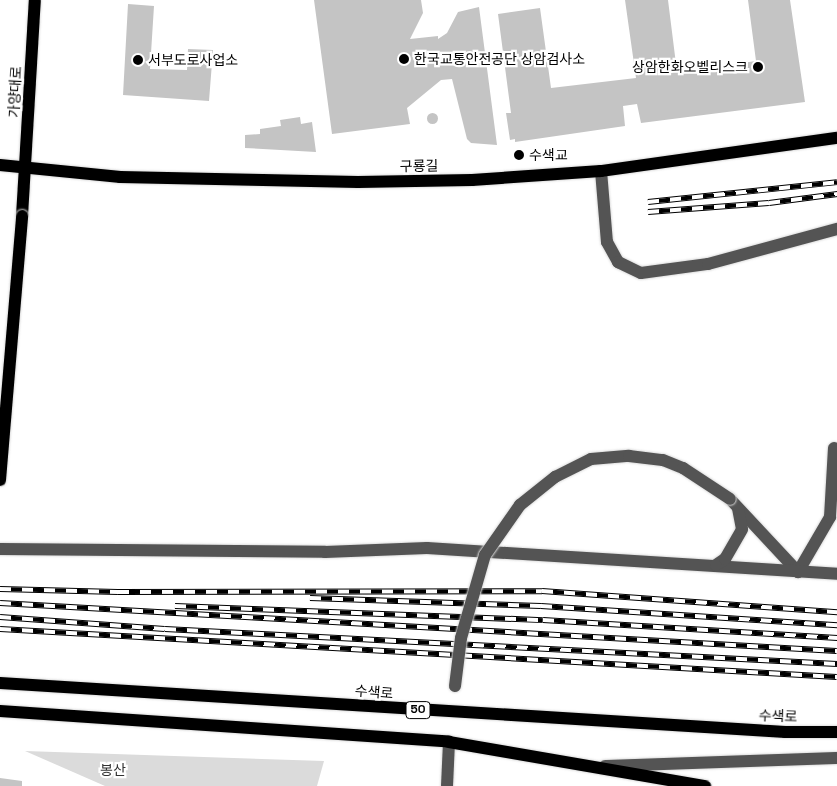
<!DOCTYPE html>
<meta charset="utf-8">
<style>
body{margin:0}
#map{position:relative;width:837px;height:786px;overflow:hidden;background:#fff;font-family:"Space Grotesk","Noto Sans KR",sans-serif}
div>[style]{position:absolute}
.green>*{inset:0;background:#dbdbdb}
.building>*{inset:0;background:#c4c4c4}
.round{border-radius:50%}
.roads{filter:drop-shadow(0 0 1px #dbdbdb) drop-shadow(0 0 1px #dbdbdb)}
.minor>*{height:12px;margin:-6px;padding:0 6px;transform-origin:6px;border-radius:6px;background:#545454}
.major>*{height:12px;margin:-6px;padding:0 6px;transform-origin:6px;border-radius:6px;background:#000}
.rail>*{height:5.5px;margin-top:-2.75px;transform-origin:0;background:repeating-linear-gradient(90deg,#fff 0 11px,#000 0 22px);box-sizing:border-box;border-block:1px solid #000}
.bridges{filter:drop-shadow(0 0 1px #dbdbdb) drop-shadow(0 0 1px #dbdbdb)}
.minor-bridge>*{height:12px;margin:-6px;padding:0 6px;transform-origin:6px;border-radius:6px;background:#545454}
.major-bridge>*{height:12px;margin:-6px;padding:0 6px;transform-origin:6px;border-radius:6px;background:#000}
.dots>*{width:14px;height:14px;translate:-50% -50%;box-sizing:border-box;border:2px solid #fff;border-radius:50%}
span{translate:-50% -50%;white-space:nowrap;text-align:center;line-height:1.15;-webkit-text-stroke:4.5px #fff;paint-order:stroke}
.shield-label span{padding:1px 4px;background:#fff;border:1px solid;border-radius:4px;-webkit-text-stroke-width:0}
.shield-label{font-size:12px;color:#000;font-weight:700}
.poi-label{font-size:14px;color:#000}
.left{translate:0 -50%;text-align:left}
.right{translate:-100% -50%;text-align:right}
.street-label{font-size:14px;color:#000}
.park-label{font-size:14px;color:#323232}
</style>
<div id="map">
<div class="green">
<div style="clip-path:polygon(25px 751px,324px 761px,317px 786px,105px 786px)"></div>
</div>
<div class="building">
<div style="clip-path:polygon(314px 0,421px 0,423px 13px,410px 39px,438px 36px,438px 39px,447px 33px,458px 12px,479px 7px,497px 145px,471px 143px,467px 139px,452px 79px,441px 80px,407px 108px,410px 124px,332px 134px)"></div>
<div style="clip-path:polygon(625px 0,668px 0,677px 72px,756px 61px,748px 0,790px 0,805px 102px,641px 123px,637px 104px,623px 106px,625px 126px,515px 142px,515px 139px,510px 140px,506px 113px,511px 113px,498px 14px,540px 8px,551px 88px,636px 78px)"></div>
<div style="clip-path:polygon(128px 4px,154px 6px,150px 69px,187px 70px,188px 49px,213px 50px,209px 101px,123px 95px)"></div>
<div class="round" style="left:426.5px;top:112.5px;width:11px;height:11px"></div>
<div style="clip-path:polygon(300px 117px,301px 124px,312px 122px,316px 152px,245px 148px,245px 135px,260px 134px,260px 129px,281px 126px,280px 120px)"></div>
<div style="clip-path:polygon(0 778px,22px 781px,22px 786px,0 786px)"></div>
</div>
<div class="roads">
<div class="minor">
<div style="left:601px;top:171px;width:71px;rotate:85.2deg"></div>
<div style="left:607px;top:242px;width:23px;rotate:61deg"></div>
<div style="left:618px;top:262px;width:25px;rotate:26deg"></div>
<div style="left:641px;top:273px;width:68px;rotate:-7.7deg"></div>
<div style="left:708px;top:264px;width:134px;rotate:-15.2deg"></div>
<div style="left:730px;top:499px;width:100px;rotate:47deg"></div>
<div style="left:798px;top:572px;width:64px;rotate:-59.8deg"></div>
<div style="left:830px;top:517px;width:69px;rotate:-86.7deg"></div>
<div style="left:0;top:549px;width:325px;rotate:0.5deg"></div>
<div style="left:325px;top:552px;width:102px;rotate:-2.2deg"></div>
<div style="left:427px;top:548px;width:411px;rotate:3.6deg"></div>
<div style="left:716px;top:565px;width:11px;rotate:-34deg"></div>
<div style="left:725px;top:559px;width:34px;rotate:-60deg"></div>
<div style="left:742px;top:529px;width:20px;rotate:-101deg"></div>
<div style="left:605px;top:766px;width:232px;rotate:-2deg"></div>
<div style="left:447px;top:786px;width:44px;rotate:-87.4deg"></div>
</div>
<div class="major">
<div style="left:0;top:165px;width:121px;rotate:5.7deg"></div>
<div style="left:120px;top:177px;width:238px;rotate:1.2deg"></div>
<div style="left:358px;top:182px;width:114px;rotate:-1deg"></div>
<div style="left:472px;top:180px;width:129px;rotate:-4deg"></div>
<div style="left:601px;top:171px;width:238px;rotate:-8deg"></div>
<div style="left:22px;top:216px;width:216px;rotate:-86.6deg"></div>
<div style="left:0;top:683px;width:787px;rotate:3.57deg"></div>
<div style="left:785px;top:732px;width:52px"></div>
<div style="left:0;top:711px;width:450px;rotate:3.9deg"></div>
<div style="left:449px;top:742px;width:260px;rotate:9.8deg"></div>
</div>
</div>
<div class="rail">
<div style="left:648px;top:202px;width:190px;rotate:-6deg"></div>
<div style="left:648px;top:212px;width:121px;rotate:-4.3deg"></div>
<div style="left:769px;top:203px;width:69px;rotate:-7.5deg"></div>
<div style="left:0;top:589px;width:118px;rotate:1.5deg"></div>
<div style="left:118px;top:592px;width:424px;rotate:-0.1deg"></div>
<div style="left:542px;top:591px;width:296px;rotate:4.1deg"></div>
<div style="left:310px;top:598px;width:231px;rotate:2deg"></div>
<div style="left:541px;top:606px;width:297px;rotate:3.7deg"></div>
<div style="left:0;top:603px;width:838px;rotate:3.28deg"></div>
<div style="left:175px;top:606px;width:368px;rotate:2.2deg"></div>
<div style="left:543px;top:620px;width:295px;rotate:3.5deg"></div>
<div style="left:0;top:617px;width:165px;rotate:4.2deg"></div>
<div style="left:165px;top:629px;width:673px;rotate:2.98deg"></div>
<div style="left:0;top:629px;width:838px;rotate:3.28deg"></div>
</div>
<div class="bridges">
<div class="minor-bridge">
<div style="left:455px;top:686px;width:48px;rotate:-82.9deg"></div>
<div style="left:461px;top:638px;width:86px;rotate:-73.9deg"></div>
<div style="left:485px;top:555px;width:61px;rotate:-55deg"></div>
<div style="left:520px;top:505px;width:45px;rotate:-38.7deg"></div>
<div style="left:555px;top:477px;width:40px;rotate:-26.6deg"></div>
<div style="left:591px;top:459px;width:38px;rotate:-5deg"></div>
<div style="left:629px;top:456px;width:34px;rotate:7deg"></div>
<div style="left:663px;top:460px;width:22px;rotate:22deg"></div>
<div style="left:683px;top:468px;width:56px;rotate:33.4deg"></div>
</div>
<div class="major-bridge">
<div style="left:0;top:480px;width:265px;rotate:-85.2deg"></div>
</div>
</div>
<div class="dots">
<div style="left:404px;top:59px;background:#000"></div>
<div style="left:138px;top:60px;background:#000"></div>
<div style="left:758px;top:67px;background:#000"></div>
<div style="left:519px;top:155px;background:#000"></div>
</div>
<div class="shield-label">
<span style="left:418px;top:710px">50</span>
</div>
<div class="poi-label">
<span class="left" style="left:414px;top:59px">한국교통안전공단 상암검사소</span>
<span class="left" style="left:148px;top:60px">서부도로사업소</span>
<span class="right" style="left:748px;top:67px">상암한화오벨리스크</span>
<span class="left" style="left:529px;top:155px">수색교</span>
</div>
<div class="street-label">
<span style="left:15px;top:92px;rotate:-87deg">가양대로</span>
<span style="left:419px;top:166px;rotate:-1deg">구룡길</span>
<span style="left:374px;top:692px;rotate:4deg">수색로</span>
<span style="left:778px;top:716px;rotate:2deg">수색로</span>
</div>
<div class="park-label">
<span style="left:113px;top:770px">봉산</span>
</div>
</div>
